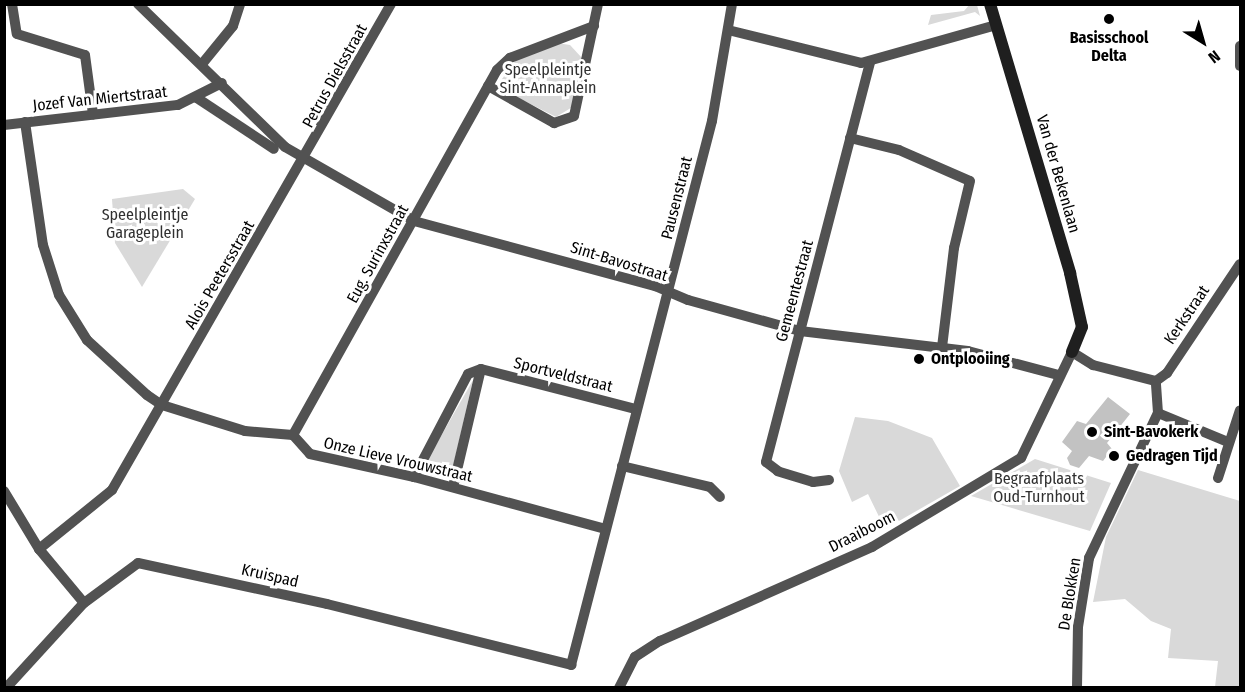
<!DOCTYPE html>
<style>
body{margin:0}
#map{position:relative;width:1245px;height:692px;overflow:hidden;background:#fff;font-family:"Fira Sans Condensed",sans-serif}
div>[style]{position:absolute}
.green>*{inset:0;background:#d9d9d9}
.building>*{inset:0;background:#c2c2c2}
.street>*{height:10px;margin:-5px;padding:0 5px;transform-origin:5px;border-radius:5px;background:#525252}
.secondary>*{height:12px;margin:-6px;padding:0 6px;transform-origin:6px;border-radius:6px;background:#1f1f1f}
.dots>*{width:16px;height:16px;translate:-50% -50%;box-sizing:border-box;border:3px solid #fff;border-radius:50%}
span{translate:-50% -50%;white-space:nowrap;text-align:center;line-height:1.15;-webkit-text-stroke:6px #fff;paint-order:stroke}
.poi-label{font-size:16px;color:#000;font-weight:700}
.left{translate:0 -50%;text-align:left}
.park-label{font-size:16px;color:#303030}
.street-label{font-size:16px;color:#000}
.frame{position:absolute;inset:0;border:6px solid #000;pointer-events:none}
.north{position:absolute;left:1173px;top:12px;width:60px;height:60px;-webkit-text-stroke:4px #fff;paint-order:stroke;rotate:143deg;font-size:16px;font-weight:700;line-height:24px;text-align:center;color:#000}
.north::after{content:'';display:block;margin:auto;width:21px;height:27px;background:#000;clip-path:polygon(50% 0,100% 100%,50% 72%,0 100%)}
</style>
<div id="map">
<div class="green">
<div style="clip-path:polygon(970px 4px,977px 5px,980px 16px,975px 12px,928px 25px,931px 15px,964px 11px)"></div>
<div style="clip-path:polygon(557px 43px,570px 45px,582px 58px,574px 106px,556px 117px,505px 91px,502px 79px,517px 59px)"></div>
<div style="clip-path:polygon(183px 189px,195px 199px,142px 287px,115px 243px,112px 199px)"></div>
<div style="clip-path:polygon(473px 380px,452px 471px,445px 477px,431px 476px,424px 466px)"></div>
<div style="clip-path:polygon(855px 417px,888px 421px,932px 438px,960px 486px,885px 529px,868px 494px,852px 502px,839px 471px)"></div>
<div style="clip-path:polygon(1035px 459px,1111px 483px,1090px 531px,971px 496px)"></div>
<div style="clip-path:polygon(1138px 470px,1240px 501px,1240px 687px,1215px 687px,1218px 661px,1168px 658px,1171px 629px,1151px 621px,1125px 599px,1093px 602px,1106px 537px)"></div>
</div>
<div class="building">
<div style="clip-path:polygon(1108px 397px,1130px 414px,1107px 443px,1112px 449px,1103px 461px,1089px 456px,1079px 468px,1070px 465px,1067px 458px,1072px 451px,1062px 442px,1077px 421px,1086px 424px)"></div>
</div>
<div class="street">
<div style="left:12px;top:4px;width:30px;rotate:81deg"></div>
<div style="left:17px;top:34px;width:71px;rotate:17.2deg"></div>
<div style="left:85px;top:55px;width:60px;rotate:82.3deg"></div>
<div style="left:138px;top:4px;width:205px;rotate:44.2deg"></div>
<div style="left:285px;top:147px;width:149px;rotate:29.8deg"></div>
<div style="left:414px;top:221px;width:250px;rotate:15.1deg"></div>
<div style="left:655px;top:286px;width:36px;rotate:23deg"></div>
<div style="left:688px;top:300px;width:116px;rotate:15.5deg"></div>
<div style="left:800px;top:331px;width:169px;rotate:6.8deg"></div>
<div style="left:968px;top:351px;width:93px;rotate:14.9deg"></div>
<div style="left:728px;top:30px;width:137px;rotate:13.9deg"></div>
<div style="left:861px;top:63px;width:140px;rotate:-15.7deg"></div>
<div style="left:1240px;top:46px;width:20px;rotate:90deg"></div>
<div style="left:202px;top:64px;width:49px;rotate:-50.8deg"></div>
<div style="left:233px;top:26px;width:23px;rotate:-72deg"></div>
<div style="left:488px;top:86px;width:76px;rotate:29.3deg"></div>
<div style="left:554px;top:123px;width:21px;rotate:-19deg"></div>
<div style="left:574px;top:116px;width:115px;rotate:-77.9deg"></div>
<div style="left:197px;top:98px;width:92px;rotate:33.5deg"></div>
<div style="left:25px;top:122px;width:124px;rotate:81.7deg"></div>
<div style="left:43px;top:245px;width:52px;rotate:72.3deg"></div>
<div style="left:59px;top:295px;width:53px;rotate:58.1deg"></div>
<div style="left:87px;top:340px;width:81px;rotate:42.5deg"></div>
<div style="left:147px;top:395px;width:18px;rotate:34deg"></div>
<div style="left:162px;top:405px;width:87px;rotate:17.4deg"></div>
<div style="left:245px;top:431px;width:48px;rotate:4.8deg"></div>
<div style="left:293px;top:435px;width:25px;rotate:48deg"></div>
<div style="left:310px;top:454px;width:107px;rotate:12.5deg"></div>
<div style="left:414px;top:477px;width:198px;rotate:15.2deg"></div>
<div style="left:4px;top:125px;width:175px;rotate:-6.6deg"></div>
<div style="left:178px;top:105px;width:49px;rotate:-26.6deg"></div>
<div style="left:850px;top:138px;width:50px;rotate:13.8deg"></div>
<div style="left:899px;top:150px;width:77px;rotate:23.6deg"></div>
<div style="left:970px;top:181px;width:69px;rotate:103.4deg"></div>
<div style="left:954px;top:248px;width:100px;rotate:96.9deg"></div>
<div style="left:1158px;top:413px;width:76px;rotate:22.5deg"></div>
<div style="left:293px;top:435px;width:418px;rotate:-60.8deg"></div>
<div style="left:497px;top:70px;width:18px;rotate:-43deg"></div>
<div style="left:510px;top:58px;width:90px;rotate:-20.9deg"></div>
<div style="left:622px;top:466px;width:90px;rotate:13.4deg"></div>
<div style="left:710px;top:487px;width:14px;rotate:45deg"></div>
<div style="left:414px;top:477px;width:116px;rotate:-62.3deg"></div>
<div style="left:468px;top:374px;width:14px;rotate:-21deg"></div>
<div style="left:481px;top:369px;width:160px;rotate:14.5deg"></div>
<div style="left:1218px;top:478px;width:71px;rotate:-72.1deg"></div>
<div style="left:829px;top:480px;width:16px;rotate:173deg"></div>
<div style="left:813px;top:482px;width:37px;rotate:-163deg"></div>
<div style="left:778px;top:471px;width:15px;rotate:-143deg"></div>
<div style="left:766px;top:462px;width:413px;rotate:-75.4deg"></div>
<div style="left:453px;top:487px;width:121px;rotate:-76.7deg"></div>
<div style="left:4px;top:491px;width:68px;rotate:58.9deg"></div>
<div style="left:39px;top:549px;width:70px;rotate:50.2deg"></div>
<div style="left:39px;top:549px;width:94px;rotate:-38.9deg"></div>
<div style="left:112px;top:490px;width:560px;rotate:-60.14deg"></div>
<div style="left:6px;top:688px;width:115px;rotate:-47.5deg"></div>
<div style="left:84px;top:603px;width:67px;rotate:-36.5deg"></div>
<div style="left:138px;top:563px;width:193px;rotate:12.2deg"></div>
<div style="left:327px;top:604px;width:252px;rotate:14deg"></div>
<div style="left:571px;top:665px;width:562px;rotate:-75.47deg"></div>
<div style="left:712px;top:121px;width:119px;rotate:-80.3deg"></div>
<div style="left:619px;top:688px;width:35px;rotate:-63deg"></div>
<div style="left:635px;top:657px;width:30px;rotate:-33deg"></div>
<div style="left:660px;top:641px;width:232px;rotate:-23.9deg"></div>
<div style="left:872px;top:547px;width:174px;rotate:-30.9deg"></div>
<div style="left:1021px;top:458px;width:118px;rotate:-64.3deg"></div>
<div style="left:1072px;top:352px;width:25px;rotate:32deg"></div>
<div style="left:1093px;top:365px;width:65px;rotate:14.3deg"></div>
<div style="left:1156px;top:381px;width:14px;rotate:-36deg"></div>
<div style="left:1167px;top:373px;width:131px;rotate:-56.2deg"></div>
<div style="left:1077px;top:688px;width:61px;rotate:-89.1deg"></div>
<div style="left:1078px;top:627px;width:70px;rotate:-80.9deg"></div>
<div style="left:1089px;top:558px;width:161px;rotate:-64.6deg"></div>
<div style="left:1158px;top:413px;width:32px;rotate:-94deg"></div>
</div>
<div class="secondary">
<div style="left:990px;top:4px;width:281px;rotate:73.4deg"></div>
<div style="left:1070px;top:273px;width:55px;rotate:77.5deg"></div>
<div style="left:1082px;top:327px;width:27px;rotate:112deg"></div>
</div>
<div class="dots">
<div style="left:1109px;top:19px;background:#000"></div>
<div style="left:919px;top:359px;background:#000"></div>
<div style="left:1092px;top:432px;background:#000"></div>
<div style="left:1114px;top:456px;background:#000"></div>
</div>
<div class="poi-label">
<span style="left:1109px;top:47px">Basisschool<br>Delta</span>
<span class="left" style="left:931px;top:359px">Ontplooiing</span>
<span class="left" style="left:1104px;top:432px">Sint-Bavokerk</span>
<span class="left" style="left:1126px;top:456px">Gedragen Tijd</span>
</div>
<div class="park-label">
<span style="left:548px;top:79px">Speelpleintje<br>Sint-Annaplein</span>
<span style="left:145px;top:224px">Speelpleintje<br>Garageplein</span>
<span style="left:1039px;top:488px">Begraafplaats<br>Oud-Turnhout</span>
</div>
<div class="street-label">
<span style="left:335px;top:76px;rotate:-61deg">Petrus Dielsstraat</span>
<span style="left:100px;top:99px;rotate:-6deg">Jozef Van Miertstraat</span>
<span style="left:1058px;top:174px;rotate:74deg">Van der Bekenlaan</span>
<span style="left:677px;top:198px;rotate:-76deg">Pausenstraat</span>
<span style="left:378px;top:254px;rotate:-61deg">Eug. Surinxstraat</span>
<span style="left:619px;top:262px;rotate:17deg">Sint-Bavostraat</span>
<span style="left:220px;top:275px;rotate:-60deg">Alois Peetersstraat</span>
<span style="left:795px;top:291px;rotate:-75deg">Gemeentestraat</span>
<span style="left:1187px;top:315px;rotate:-56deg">Kerkstraat</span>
<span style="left:563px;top:375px;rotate:14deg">Sportveldstraat</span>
<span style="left:398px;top:460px;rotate:13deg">Onze Lieve Vrouwstraat</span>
<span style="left:862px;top:532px;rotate:-27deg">Draaiboom</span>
<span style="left:270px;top:576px;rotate:13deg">Kruispad</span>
<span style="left:1070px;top:594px;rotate:-81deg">De Blokken</span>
</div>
<div class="frame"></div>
<div class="north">N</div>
</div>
